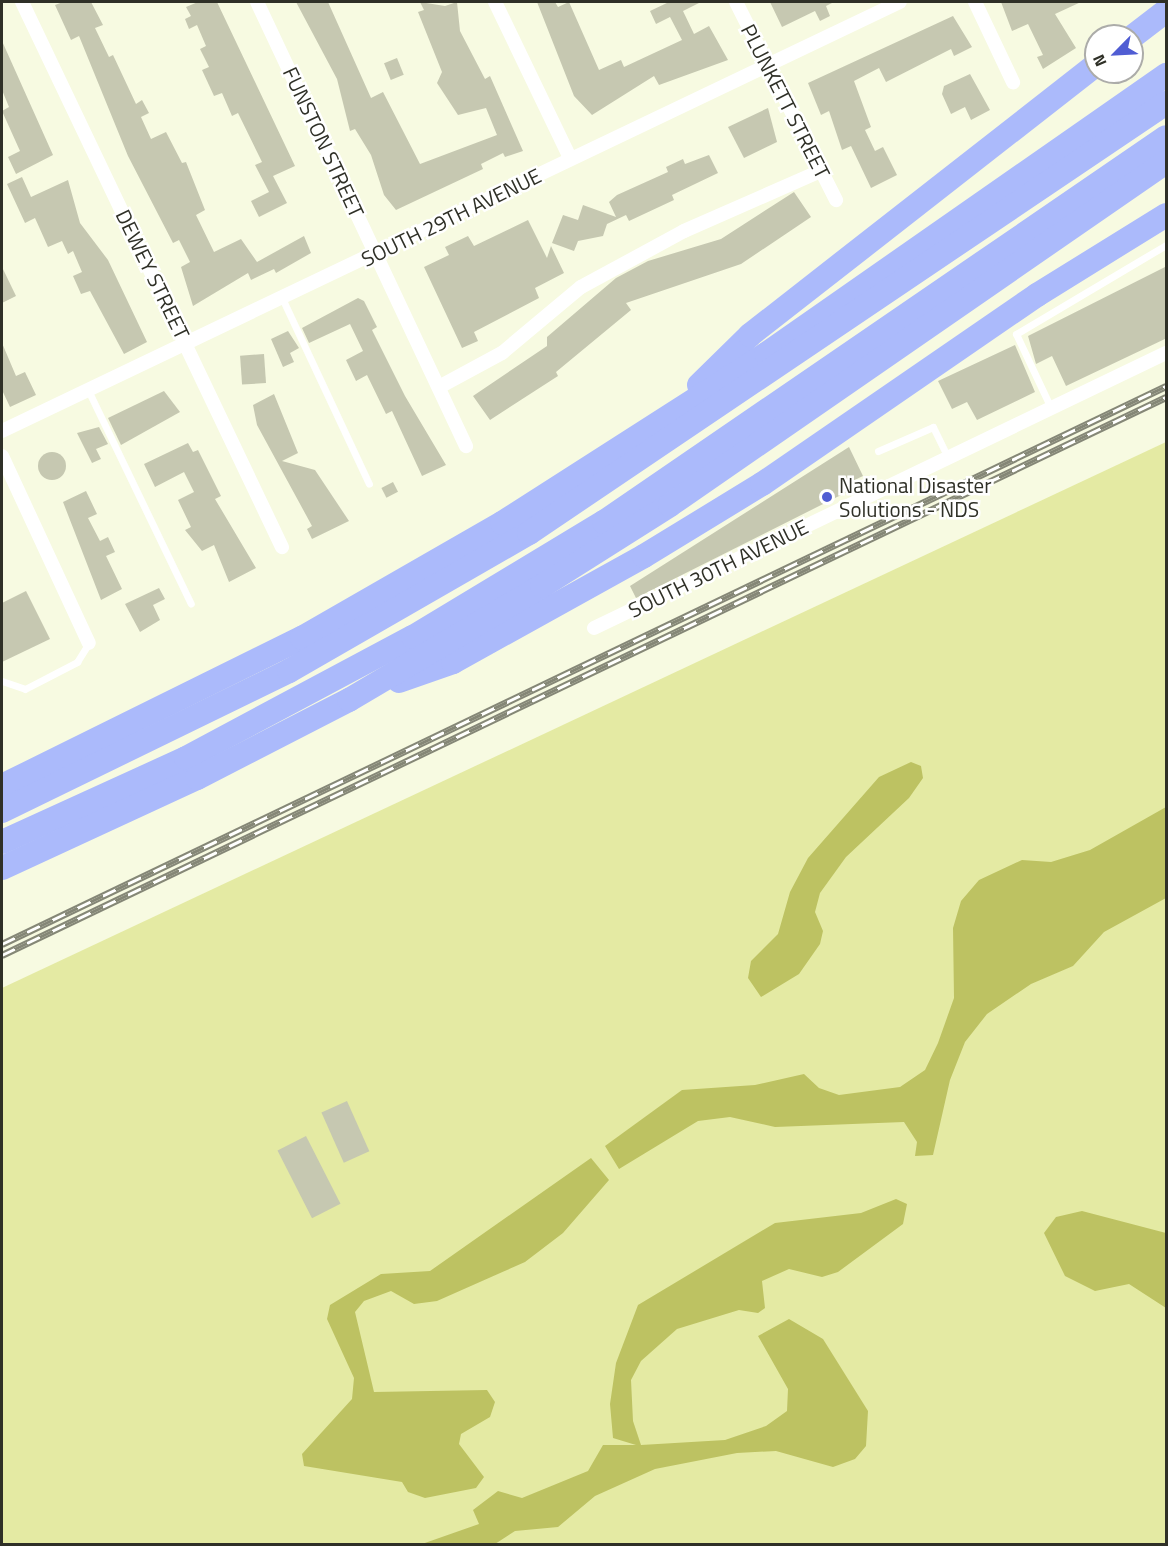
<!DOCTYPE html>
<style>
body{margin:0}
#map{position:relative;width:1168px;height:1546px;overflow:hidden;background:#f7fae1;font-family:"Titillium Web",sans-serif}
div>[style]{position:absolute}
.green>*{inset:0;background:#e4eaa3}
.water>*{inset:0;background:#bdc262}
.building>*{inset:0;background:#c6c8b1;transform-origin:0 0}
.round{border-radius:50%}
.lane>*{height:7px;margin:-3.5px;padding:0 3.5px;transform-origin:3.5px;border-radius:3.5px;background:#fff}
.street>*{height:14px;margin:-7px;padding:0 7px;transform-origin:7px;border-radius:7px;background:#fff}
.highway>*{height:24px;margin:-12px;padding:0 12px;transform-origin:12px;border-radius:12px;background:#abbafb}
.rail>*{height:7px;margin-top:-3.5px;transform-origin:0;background:repeating-linear-gradient(90deg,#fff 0 14px,#858777 0 28px);box-sizing:border-box;border-block:2px solid #858777}
.dots>*{width:16px;height:16px;translate:-50% -50%;box-sizing:border-box;border:3px solid #fff;border-radius:50%}
span{translate:-50% -50%;white-space:nowrap;text-align:center;line-height:1.15;-webkit-text-stroke:5px #fff;paint-order:stroke}
.street-label{font-size:21px;color:#2f3027}
.poi-label{font-size:21px;color:#2f3027}
.left{translate:0 -50%;text-align:left}
.frame{position:absolute;inset:0;border:3px solid #2f3027;pointer-events:none}
.north{position:absolute;left:1084px;top:24px;width:60px;height:60px;box-sizing:border-box;background:#fff;border:2px solid #acaca9;border-radius:50%;rotate:246deg;font-size:16px;font-weight:700;line-height:24px;text-align:center;color:#2f3027}
.north::after{content:'';display:block;margin:auto;width:21px;height:27px;background:#505dd3;clip-path:polygon(50% 0,100% 100%,50% 72%,0 100%)}
</style>
<div id="map">
<div class="green">
<div style="clip-path:polygon(1166px 442px,1166px 1544px,2px 1544px,2px 988px)"></div>
</div>
<div class="water">
<div style="clip-path:polygon(911px 762px,921px 766px,923px 778px,909px 798px,846px 857px,820px 893px,815px 912px,823px 931px,820px 944px,799px 974px,761px 997px,748px 978px,751px 961px,778px 934px,790px 892px,808px 858px,879px 777px)"></div>
<div style="clip-path:polygon(1166px 807px,1166px 898px,1104px 932px,1073px 966px,1031px 984px,987px 1014px,965px 1042px,950px 1080px,933px 1155px,915px 1156px,917px 1142px,904px 1122px,775px 1127px,730px 1117px,698px 1121px,619px 1169px,605px 1146px,682px 1090px,755px 1085px,804px 1074px,819px 1088px,839px 1095px,900px 1087px,925px 1070px,938px 1043px,954px 998px,953px 928px,961px 901px,979px 880px,1022px 860px,1051px 862px,1090px 850px)"></div>
<div style="clip-path:polygon(591px 1158px,609px 1180px,563px 1233px,525px 1262px,437px 1301px,414px 1304px,391px 1291px,364px 1301px,355px 1312px,374px 1392px,487px 1390px,495px 1402px,490px 1417px,461px 1434px,459px 1444px,484px 1477px,476px 1488px,425px 1498px,408px 1492px,402px 1482px,304px 1466px,302px 1454px,352px 1399px,354px 1378px,327px 1319px,330px 1305px,381px 1274px,430px 1271px)"></div>
<div style="clip-path:polygon(896px 1199px,907px 1204px,903px 1224px,838px 1272px,822px 1277px,789px 1269px,762px 1281px,765px 1308px,758px 1313px,739px 1310px,677px 1329px,641px 1361px,631px 1380px,633px 1421px,641px 1445px,725px 1440px,766px 1426px,787px 1411px,788px 1389px,758px 1336px,789px 1319px,823px 1339px,868px 1411px,866px 1446px,855px 1459px,833px 1467px,776px 1451px,737px 1453px,655px 1469px,595px 1496px,558px 1527px,515px 1531px,495px 1544px,422px 1544px,479px 1524px,473px 1510px,498px 1491px,522px 1498px,588px 1471px,603px 1445px,636px 1445px,613px 1438px,610px 1404px,616px 1363px,638px 1305px,775px 1223px,861px 1213px)"></div>
<div style="clip-path:polygon(1082px 1211px,1166px 1233px,1166px 1308px,1129px 1284px,1095px 1291px,1065px 1276px,1044px 1233px,1056px 1217px)"></div>
</div>
<div class="building">
<div style="clip-path:polygon(63px 2px,91px 2px,103px 25px,95px 28px,109px 57px,113px 55px,136px 104px,142px 100px,149px 113px,141px 117px,151px 139px,166px 132px,182px 163px,186px 162px,205px 210px,196px 215px,214px 252px,241px 239px,257px 262px,304px 236px,311px 253px,276px 273px,274px 269px,251px 280px,248px 273px,193px 306px,181px 267px,190px 262px,179px 240px,173px 243px,128px 156px,79px 36px,71px 40px,55px 5px)"></div>
<div style="clip-path:polygon(198px 2px,217px 2px,295px 166px,273px 176px,287px 203px,259px 217px,251px 201px,269px 192px,255px 165px,262px 162px,238px 113px,232px 116px,222px 93px,214px 96px,202px 70px,209px 67px,200px 49px,206px 46px,197px 25px,189px 29px,185px 19px,191px 16px,186px 7px)"></div>
<div style="clip-path:polygon(296px 2px,328px 2px,371px 98px,383px 92px,420px 164px,497px 135px,486px 108px,458px 115px,437px 83px,442px 72px,418px 12px,424px 10px,420px 2px,445px 6px,457px 2px,460px 31px,485px 79px,490px 76px,523px 151px,505px 157px,503px 153px,481px 164px,483px 169px,396px 210px,384px 195px,371px 155px,355px 129px,350px 131px,337px 79px)"></div>
<div style="clip-path:polygon(537px 2px,555px 2px,558px 7px,569px 2px,599px 70px,621px 60px,624px 67px,682px 40px,670px 17px,656px 24px,650px 11px,669px 2px,701px 2px,683px 11px,694px 34px,709px 26px,728px 60px,659px 85px,654px 76px,592px 115px,574px 96px)"></div>
<div style="clip-path:polygon(770px 2px,834px 2px,826px 6px,830px 16px,820px 21px,815px 11px,782px 27px)"></div>
<div style="clip-path:polygon(1001px 2px,1081px 2px,1055px 14px,1076px 48px,1043px 69px,1037px 57px,1043px 55px,1028px 24px,1012px 31px)"></div>
<div style="clip-path:polygon(953px 16px,972px 47px,954px 56px,951px 49px,886px 82px,879px 68px,854px 81px,871px 127px,865px 130px,875px 151px,883px 147px,897px 175px,871px 188px,851px 146px,842px 150px,829px 111px,821px 115px,808px 83px)"></div>
<div style="clip-path:polygon(2px 41px,53px 155px,16px 174px,8px 157px,20px 151px,2px 111px,9px 107px,2px 90px)"></div>
<div style="left:397px;top:58px;width:18px;height:14px;rotate:68deg"></div>
<div style="clip-path:polygon(970px 74px,990px 110px,971px 120px,965px 107px,951px 114px,942px 94px,944px 86px)"></div>
<div style="clip-path:polygon(768px 108px,777px 142px,744px 158px,728px 127px)"></div>
<div style="clip-path:polygon(709px 155px,718px 173px,672px 195px,674px 200px,629px 221px,626px 215px,607px 224px,603px 236px,578px 241px,574px 251px,552px 243px,563px 215px,578px 220px,583px 205px,616px 217px,609px 202px,617px 195px,668px 172px,666px 167px,683px 159px,685px 164px)"></div>
<div style="clip-path:polygon(22px 177px,31px 197px,68px 180px,80px 223px,108px 260px,147px 342px,124px 354px,90px 291px,81px 294px,73px 276px,82px 272px,73px 251px,68px 254px,62px 241px,48px 247px,35px 218px,25px 223px,7px 184px)"></div>
<div style="clip-path:polygon(794px 192px,811px 217px,741px 264px,626px 303px,631px 310px,556px 372px,558px 376px,490px 420px,473px 396px,547px 346px,547px 337px,616px 278px,648px 261px,721px 239px)"></div>
<div style="clip-path:polygon(528px 220px,547px 258px,551px 246px,564px 273px,535px 288px,539px 298px,474px 332px,478px 341px,462px 348px,424px 267px,449px 255px,445px 247px,468px 236px,474px 246px)"></div>
<div style="clip-path:polygon(1167px 266px,1167px 338px,1066px 386px,1052px 356px,1036px 364px,1028px 336px)"></div>
<div style="clip-path:polygon(2px 267px,16px 296px,2px 303px)"></div>
<div style="clip-path:polygon(358px 298px,364px 301px,377px 327px,372px 330px,405px 396px,446px 465px,422px 476px,392px 411px,386px 414px,367px 375px,356px 381px,346px 360px,363px 351px,350px 324px,309px 343px,302px 328px)"></div>
<div style="clip-path:polygon(288px 331px,299px 348px,290px 353px,294px 362px,283px 367px,271px 339px)"></div>
<div style="clip-path:polygon(2px 343px,16px 376px,25px 372px,36px 395px,10px 407px,2px 390px)"></div>
<div style="clip-path:polygon(1015px 345px,1035px 392px,977px 420px,967px 402px,952px 409px,938px 381px)"></div>
<div style="left:264px;top:354px;width:29px;height:24px;rotate:86deg"></div>
<div style="clip-path:polygon(164px 391px,180px 412px,121px 445px,108px 418px)"></div>
<div style="clip-path:polygon(274px 394px,298px 453px,282px 461px,315px 470px,349px 521px,312px 539px,307px 529px,312px 526px,257px 425px,253px 405px)"></div>
<div style="clip-path:polygon(99px 427px,108px 444px,96px 449px,101px 459px,92px 463px,77px 433px)"></div>
<div style="clip-path:polygon(188px 443px,193px 452px,198px 450px,221px 496px,215px 499px,256px 568px,229px 582px,214px 545px,202px 551px,185px 530px,191px 527px,178px 500px,194px 492px,184px 472px,155px 487px,144px 464px)"></div>
<div style="clip-path:polygon(849px 447px,863px 476px,844px 485px,847px 492px,636px 598px,630px 586px)"></div>
<div class="round" style="left:38px;top:452px;width:28px;height:28px"></div>
<div style="left:393px;top:482px;width:11px;height:13px;rotate:63deg"></div>
<div style="clip-path:polygon(86px 491px,97px 514px,88px 518px,100px 541px,108px 537px,115px 552px,106px 556px,122px 589px,101px 600px,63px 502px)"></div>
<div style="clip-path:polygon(159px 588px,165px 599px,153px 605px,160px 620px,140px 632px,125px 604px)"></div>
<div style="clip-path:polygon(26px 591px,50px 639px,2px 662px,2px 603px)"></div>
<div style="left:347px;top:1101px;width:55px;height:28px;rotate:66deg"></div>
<div style="left:306px;top:1136px;width:76px;height:32px;rotate:63deg"></div>
</div>
<div class="lane">
<div style="left:282px;top:298px;width:205px;rotate:64.9deg"></div>
<div style="left:88px;top:390px;width:237px;rotate:64.3deg"></div>
<div style="left:1051px;top:408px;width:82px;rotate:-115.3deg"></div>
<div style="left:1016px;top:334px;width:174px;rotate:-30.7deg"></div>
<div style="left:878px;top:451px;width:60px;rotate:-23.6deg"></div>
<div style="left:933px;top:427px;width:34px;rotate:64deg"></div>
<div style="left:2px;top:681px;width:24px;rotate:19deg"></div>
<div style="left:25px;top:689px;width:59px;rotate:-27.4deg"></div>
<div style="left:77px;top:662px;width:22px;rotate:-58deg"></div>
</div>
<div class="street">
<div style="left:22px;top:2px;width:604px;rotate:64.5deg"></div>
<div style="left:257px;top:2px;width:491px;rotate:64.8deg"></div>
<div style="left:495px;top:2px;width:173px;rotate:64.3deg"></div>
<div style="left:736px;top:2px;width:222px;rotate:63.2deg"></div>
<div style="left:975px;top:2px;width:89px;rotate:64.6deg"></div>
<div style="left:439px;top:387px;width:72px;rotate:-28.4deg"></div>
<div style="left:502px;top:353px;width:103px;rotate:-39.9deg"></div>
<div style="left:581px;top:287px;width:117px;rotate:-28.5deg"></div>
<div style="left:684px;top:231px;width:150px;rotate:-23.7deg"></div>
<div style="left:2px;top:431px;width:995px;rotate:-25.54deg"></div>
<div style="left:2px;top:456px;width:206px;rotate:65.1deg"></div>
<div style="left:594px;top:628px;width:635px;rotate:-25.68deg"></div>
</div>
<div class="highway">
<div style="left:1132px;top:37px;width:43px;rotate:-37.4deg"></div>
<div style="left:699px;top:385px;width:71px;rotate:-44.4deg"></div>
<div style="left:750px;top:335px;width:439px;rotate:-38deg"></div>
<div style="left:399px;top:681px;width:57px;rotate:-19.4deg"></div>
<div style="left:453px;top:662px;width:218px;rotate:-29deg"></div>
<div style="left:644px;top:556px;width:138px;rotate:-31.4deg"></div>
<div style="left:762px;top:484px;width:334px;rotate:-34.5deg"></div>
<div style="left:1037px;top:295px;width:152px;rotate:-31.8deg"></div>
<div style="left:2px;top:786px;width:335px;rotate:-26.3deg"></div>
<div style="left:302px;top:638px;width:231px;rotate:-29.9deg"></div>
<div style="left:502px;top:523px;width:313px;rotate:-32.6deg"></div>
<div style="left:766px;top:354px;width:488px;rotate:-34.9deg"></div>
<div style="left:2px;top:811px;width:319px;rotate:-26deg"></div>
<div style="left:289px;top:671px;width:277px;rotate:-29.9deg"></div>
<div style="left:529px;top:533px;width:769px;rotate:-34.02deg"></div>
<div style="left:2px;top:842px;width:202px;rotate:-24.5deg"></div>
<div style="left:186px;top:758px;width:257px;rotate:-28.1deg"></div>
<div style="left:413px;top:637px;width:223px;rotate:-31.1deg"></div>
<div style="left:604px;top:522px;width:681px;rotate:-34.41deg"></div>
<div style="left:2px;top:868px;width:215px;rotate:-24.8deg"></div>
<div style="left:197px;top:778px;width:171px;rotate:-27.2deg"></div>
<div style="left:349px;top:700px;width:224px;rotate:-30.6deg"></div>
<div style="left:542px;top:586px;width:151px;rotate:-32.3deg"></div>
<div style="left:670px;top:505px;width:603px;rotate:-34.67deg"></div>
</div>
<div class="rail">
<div style="left:2px;top:944px;width:1291px;rotate:-25.61deg"></div>
<div style="left:2px;top:955px;width:1291px;rotate:-25.61deg"></div>
</div>
<div class="dots">
<div style="left:827px;top:497px;background:#505dd3"></div>
</div>
<div class="street-label">
<span style="left:786px;top:101px;rotate:63deg">PLUNKETT STREET</span>
<span style="left:324px;top:142px;rotate:65deg">FUNSTON STREET</span>
<span style="left:451px;top:217px;rotate:-26deg">SOUTH 29TH AVENUE</span>
<span style="left:153px;top:274px;rotate:64deg">DEWEY STREET</span>
<span style="left:718px;top:568px;rotate:-26deg">SOUTH 30TH AVENUE</span>
</div>
<div class="poi-label">
<span class="left" style="left:839px;top:497px">National Disaster<br>Solutions - NDS</span>
</div>
<div class="frame"></div>
<div class="north">N</div>
</div>
